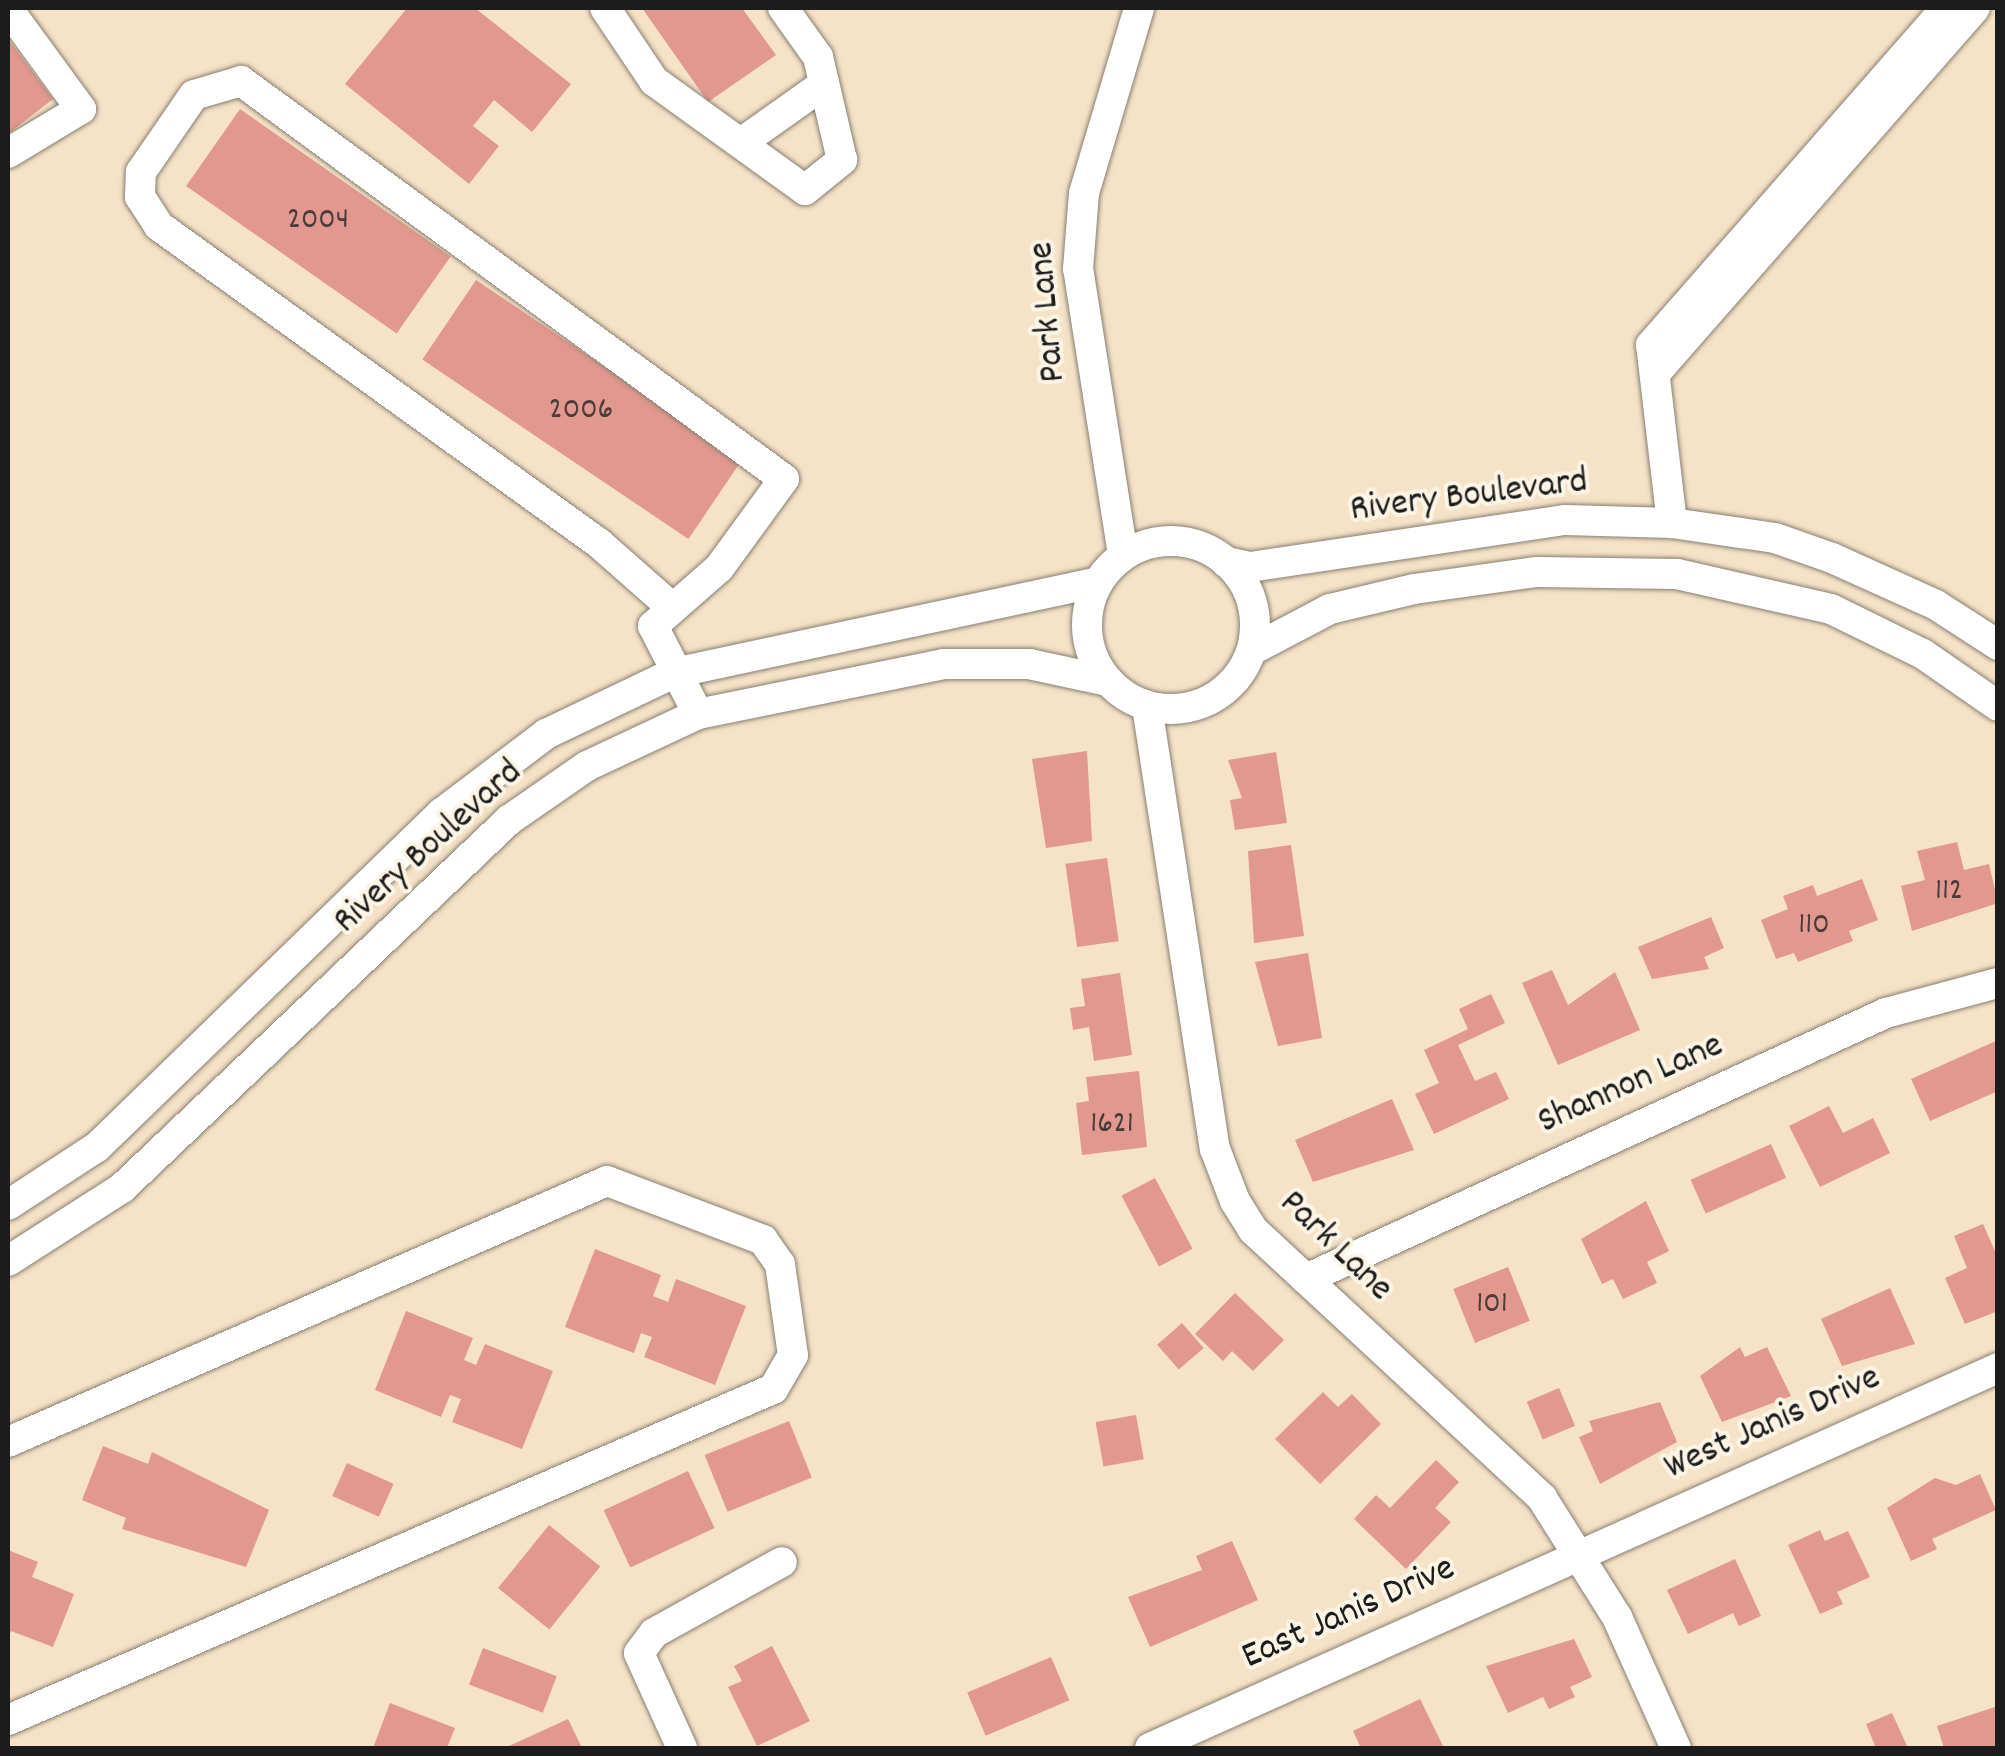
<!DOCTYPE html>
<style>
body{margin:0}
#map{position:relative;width:2005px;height:1756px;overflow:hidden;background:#f5e2c7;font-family:Dekko,sans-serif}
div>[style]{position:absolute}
.building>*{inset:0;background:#e1988e;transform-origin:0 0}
.roads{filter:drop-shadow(0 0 2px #887f72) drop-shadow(0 0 2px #887f72)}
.minor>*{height:30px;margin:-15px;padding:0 15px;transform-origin:15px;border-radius:15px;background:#fff}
.minor>.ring{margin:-15px;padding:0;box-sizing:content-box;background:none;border:30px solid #fff;border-radius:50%}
span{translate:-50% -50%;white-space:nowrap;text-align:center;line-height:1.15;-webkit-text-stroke:8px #fcf5e5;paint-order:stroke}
.number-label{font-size:32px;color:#4d3b38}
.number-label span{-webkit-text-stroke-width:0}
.street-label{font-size:38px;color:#1c1c1c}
.frame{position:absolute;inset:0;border:10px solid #1c1c1c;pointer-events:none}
</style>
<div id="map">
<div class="building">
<div style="clip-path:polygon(407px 8px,475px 8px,571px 84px,532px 132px,494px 100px,473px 126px,499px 146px,469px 184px,345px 84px)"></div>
<div style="clip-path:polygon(642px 8px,742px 8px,776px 55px,708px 102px)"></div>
<div style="clip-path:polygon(8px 39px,53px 99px,8px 134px)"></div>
<div style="left:240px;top:109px;width:257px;height:94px;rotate:35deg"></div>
<div style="left:476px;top:280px;width:321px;height:96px;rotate:34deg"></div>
<div style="clip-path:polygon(1087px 751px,1092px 841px,1046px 848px,1032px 759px)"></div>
<div style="clip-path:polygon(1276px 752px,1287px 823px,1235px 830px,1230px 800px,1242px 798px,1228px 760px)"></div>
<div style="clip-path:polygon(1957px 842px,1964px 870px,1989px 864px,1998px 903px,1912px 931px,1901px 886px,1925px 880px,1917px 851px)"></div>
<div style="clip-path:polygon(1291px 845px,1304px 936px,1254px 943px,1248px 851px)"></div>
<div style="left:1107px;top:858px;width:84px;height:42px;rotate:82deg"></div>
<div style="clip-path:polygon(1862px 879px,1878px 920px,1849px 931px,1853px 941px,1798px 962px,1794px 953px,1776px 959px,1761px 920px,1788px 909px,1783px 896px,1813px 885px,1817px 896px)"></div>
<div style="clip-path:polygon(1711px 917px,1724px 948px,1704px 957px,1709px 969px,1652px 979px,1638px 947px)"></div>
<div style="clip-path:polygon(1308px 953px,1322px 1038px,1278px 1046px,1255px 962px)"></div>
<div style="clip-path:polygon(1552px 970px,1568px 1005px,1615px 972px,1640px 1030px,1558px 1065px,1522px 983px)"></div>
<div style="clip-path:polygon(1120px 973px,1132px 1055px,1094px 1061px,1089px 1027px,1073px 1030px,1070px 1008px,1085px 1006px,1081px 979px)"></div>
<div style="clip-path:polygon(1491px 994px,1505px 1023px,1458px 1045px,1475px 1081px,1496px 1072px,1509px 1099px,1434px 1134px,1415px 1094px,1439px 1083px,1424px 1050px,1468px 1029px,1459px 1009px)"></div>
<div style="clip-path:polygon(1998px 1040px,1998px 1091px,1930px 1121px,1911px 1079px)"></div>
<div style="clip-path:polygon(1139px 1071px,1147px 1147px,1082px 1155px,1076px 1103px,1089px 1101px,1086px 1077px)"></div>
<div style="clip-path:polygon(1392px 1099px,1414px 1150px,1313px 1182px,1295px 1140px)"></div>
<div style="clip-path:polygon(1829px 1106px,1843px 1133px,1873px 1118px,1890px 1153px,1820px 1187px,1789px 1126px)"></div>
<div style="left:1771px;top:1144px;width:37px;height:88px;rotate:66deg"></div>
<div style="left:1155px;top:1178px;width:80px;height:38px;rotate:62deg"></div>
<div style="clip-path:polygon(1646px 1201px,1669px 1251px,1647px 1262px,1657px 1283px,1623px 1299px,1613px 1279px,1602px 1284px,1581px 1239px)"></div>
<div style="clip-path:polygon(1983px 1224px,1998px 1258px,1998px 1311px,1965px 1324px,1945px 1278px,1967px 1268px,1954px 1236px)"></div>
<div style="clip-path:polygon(595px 1249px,661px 1275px,653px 1296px,668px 1302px,676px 1279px,746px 1306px,715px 1385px,644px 1357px,652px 1337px,641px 1333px,634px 1353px,565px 1327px)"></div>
<div style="left:1508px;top:1267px;width:58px;height:59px;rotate:68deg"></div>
<div style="clip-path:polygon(1890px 1288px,1915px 1344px,1842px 1366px,1821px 1319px)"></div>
<div style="clip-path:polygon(1235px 1293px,1284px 1340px,1253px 1371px,1232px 1351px,1223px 1361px,1195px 1334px)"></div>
<div style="clip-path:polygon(406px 1311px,473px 1338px,464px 1360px,476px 1365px,485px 1344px,553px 1371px,522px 1449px,452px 1422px,461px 1399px,450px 1395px,441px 1417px,375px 1390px)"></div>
<div style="left:1182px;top:1323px;width:33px;height:33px;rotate:49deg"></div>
<div style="clip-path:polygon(1740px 1347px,1745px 1357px,1767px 1347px,1791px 1396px,1722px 1422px,1700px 1376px)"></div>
<div style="left:1559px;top:1388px;width:41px;height:35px;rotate:67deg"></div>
<div style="clip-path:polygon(1323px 1392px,1338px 1407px,1352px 1394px,1381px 1424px,1320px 1484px,1275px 1439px)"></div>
<div style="clip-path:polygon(1660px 1402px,1677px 1442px,1600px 1484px,1579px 1437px,1593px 1431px,1589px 1421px)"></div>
<div style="left:1136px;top:1415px;width:45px;height:41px;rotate:80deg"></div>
<div style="left:789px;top:1421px;width:61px;height:91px;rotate:68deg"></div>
<div style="clip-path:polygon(103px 1446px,148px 1464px,152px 1452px,269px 1510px,246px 1567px,122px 1529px,126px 1518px,82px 1500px)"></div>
<div style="clip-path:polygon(1436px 1460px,1459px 1482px,1435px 1508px,1451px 1522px,1406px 1569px,1354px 1519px,1376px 1495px,1390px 1508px)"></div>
<div style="left:347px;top:1463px;width:51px;height:36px;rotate:24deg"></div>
<div style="left:688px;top:1471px;width:63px;height:93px;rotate:65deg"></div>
<div style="clip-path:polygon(1980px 1474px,1996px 1510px,1932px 1539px,1937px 1549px,1911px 1561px,1887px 1508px,1935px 1478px,1956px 1485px)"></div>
<div style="left:549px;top:1525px;width:66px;height:81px;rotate:39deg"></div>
<div style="clip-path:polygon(1820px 1530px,1825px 1541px,1848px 1531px,1870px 1577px,1837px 1592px,1843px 1604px,1820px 1614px,1788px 1545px)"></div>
<div style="clip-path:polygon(1232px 1541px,1258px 1600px,1150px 1647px,1128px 1597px,1202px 1570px,1196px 1556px)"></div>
<div style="clip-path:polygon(8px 1550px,38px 1562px,32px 1577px,74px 1594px,53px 1647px,11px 1631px,8px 1639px)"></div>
<div style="clip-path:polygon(1735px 1559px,1761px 1616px,1739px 1626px,1733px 1613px,1688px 1634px,1667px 1590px)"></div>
<div style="clip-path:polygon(1574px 1639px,1592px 1677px,1570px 1687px,1575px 1697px,1549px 1709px,1543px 1697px,1508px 1713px,1486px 1666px)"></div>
<div style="clip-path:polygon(772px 1646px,810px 1721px,757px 1746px,728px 1687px,742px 1681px,734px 1666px)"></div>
<div style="left:483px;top:1648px;width:79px;height:39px;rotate:21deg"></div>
<div style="left:1051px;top:1657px;width:47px;height:91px;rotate:67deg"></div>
<div style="clip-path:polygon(1420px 1699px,1444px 1748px,1361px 1748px,1353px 1731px)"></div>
<div style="clip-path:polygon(390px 1703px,455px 1728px,447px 1748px,373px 1748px)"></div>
<div style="clip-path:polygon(1998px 1706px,1998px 1748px,1944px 1748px,1937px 1726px)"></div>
<div style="clip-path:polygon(1892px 1713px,1908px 1748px,1876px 1748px,1866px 1724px)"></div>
<div style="clip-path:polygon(568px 1719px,582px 1748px,505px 1748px)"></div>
</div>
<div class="roads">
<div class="minor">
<div style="left:605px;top:8px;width:88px;rotate:56.1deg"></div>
<div style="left:654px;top:81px;width:186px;rotate:35.8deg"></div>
<div style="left:805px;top:190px;width:48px;rotate:-39deg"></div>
<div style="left:842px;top:160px;width:106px;rotate:-103.1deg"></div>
<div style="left:818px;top:57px;width:60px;rotate:-125.5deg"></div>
<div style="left:8px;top:9px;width:124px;rotate:53.9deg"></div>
<div style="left:81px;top:109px;width:85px;rotate:148.9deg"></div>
<div style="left:741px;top:143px;width:102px;rotate:-35.4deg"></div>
<div style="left:1658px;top:370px;width:481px;rotate:-48.8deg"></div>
<div style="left:1672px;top:523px;width:179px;rotate:-96.7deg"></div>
<div style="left:1651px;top:345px;width:448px;rotate:-48.8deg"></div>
<div class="ring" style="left:1087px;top:541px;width:138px;height:138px"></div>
<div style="left:1123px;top:555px;width:290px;rotate:-98.9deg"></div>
<div style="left:1078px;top:269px;width:76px;rotate:-85.5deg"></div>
<div style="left:1084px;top:193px;width:193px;rotate:-73.4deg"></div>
<div style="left:1226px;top:562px;width:25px;rotate:12deg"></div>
<div style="left:1250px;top:567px;width:318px;rotate:-8.5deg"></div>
<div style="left:1565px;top:520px;width:107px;rotate:1.6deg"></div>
<div style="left:1672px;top:523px;width:104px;rotate:8.3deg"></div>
<div style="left:1775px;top:538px;width:60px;rotate:19.3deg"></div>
<div style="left:1832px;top:558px;width:114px;rotate:24.3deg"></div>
<div style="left:1936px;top:605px;width:74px;rotate:32.8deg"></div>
<div style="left:668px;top:604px;width:91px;rotate:-138.6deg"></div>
<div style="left:600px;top:544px;width:544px;rotate:-144.21deg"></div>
<div style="left:159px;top:226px;width:35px;rotate:-123deg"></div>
<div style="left:140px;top:197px;width:25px;rotate:-88deg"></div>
<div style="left:141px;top:172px;width:93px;rotate:-55.5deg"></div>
<div style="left:194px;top:95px;width:49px;rotate:-16.6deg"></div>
<div style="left:241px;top:81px;width:673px;rotate:36.24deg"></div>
<div style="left:784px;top:479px;width:110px;rotate:126.1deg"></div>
<div style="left:719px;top:568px;width:88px;rotate:138.7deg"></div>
<div style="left:653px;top:626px;width:99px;rotate:62.9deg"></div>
<div style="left:1254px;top:649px;width:86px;rotate:-27.8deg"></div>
<div style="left:1330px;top:609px;width:86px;rotate:-13.4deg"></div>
<div style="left:1414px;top:589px;width:124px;rotate:-7.9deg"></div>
<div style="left:1537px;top:572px;width:140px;rotate:0.8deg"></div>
<div style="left:1677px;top:574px;width:158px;rotate:12.8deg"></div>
<div style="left:1831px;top:609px;width:102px;rotate:26.1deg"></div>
<div style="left:1923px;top:654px;width:91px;rotate:34.7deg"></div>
<div style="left:1147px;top:706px;width:448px;rotate:81.3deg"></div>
<div style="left:1215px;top:1149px;width:56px;rotate:69deg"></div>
<div style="left:1235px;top:1201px;width:34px;rotate:58deg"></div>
<div style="left:1253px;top:1230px;width:394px;rotate:42.8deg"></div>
<div style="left:1542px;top:1498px;width:141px;rotate:57.8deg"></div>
<div style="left:1617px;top:1617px;width:144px;rotate:65.8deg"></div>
<div style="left:8px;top:1205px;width:106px;rotate:-33.1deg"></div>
<div style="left:97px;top:1147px;width:480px;rotate:-44.1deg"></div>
<div style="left:442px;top:813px;width:131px;rotate:-37.2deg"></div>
<div style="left:546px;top:734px;width:142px;rotate:-25.5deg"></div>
<div style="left:674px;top:673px;width:433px;rotate:-12.1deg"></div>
<div style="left:8px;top:1261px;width:135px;rotate:-32.6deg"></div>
<div style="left:122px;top:1188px;width:534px;rotate:-43.56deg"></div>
<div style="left:509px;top:820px;width:95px;rotate:-34.7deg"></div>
<div style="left:587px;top:766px;width:123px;rotate:-25.1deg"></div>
<div style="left:698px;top:714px;width:251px;rotate:-11.5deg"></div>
<div style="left:944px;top:664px;width:85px"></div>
<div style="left:1029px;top:664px;width:81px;rotate:12.1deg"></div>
<div style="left:1306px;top:1279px;width:638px;rotate:-24.64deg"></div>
<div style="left:1886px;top:1013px;width:116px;rotate:-15deg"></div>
<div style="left:8px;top:1442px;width:653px;rotate:-23.54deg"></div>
<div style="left:607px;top:1181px;width:167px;rotate:20.7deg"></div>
<div style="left:763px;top:1240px;width:29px;rotate:55deg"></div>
<div style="left:780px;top:1264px;width:92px;rotate:81.9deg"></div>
<div style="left:793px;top:1355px;width:39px;rotate:120deg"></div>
<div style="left:773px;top:1389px;width:834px;rotate:156.6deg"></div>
<div style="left:682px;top:1748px;width:104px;rotate:-114.4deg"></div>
<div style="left:639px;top:1653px;width:25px;rotate:-53deg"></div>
<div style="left:654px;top:1633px;width:146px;rotate:-29deg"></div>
<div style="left:1150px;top:1748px;width:929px;rotate:-24.14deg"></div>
</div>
</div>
<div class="number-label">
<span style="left:318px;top:221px">2004</span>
<span style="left:581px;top:411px">2006</span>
<span style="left:1949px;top:892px">112</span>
<span style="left:1814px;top:926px">110</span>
<span style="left:1112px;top:1125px">1621</span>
<span style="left:1492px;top:1305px">101</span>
</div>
<div class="street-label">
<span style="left:1049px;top:312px;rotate:-95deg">Park Lane</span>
<span style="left:1469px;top:497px;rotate:-7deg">Rivery Boulevard</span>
<span style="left:429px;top:848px;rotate:-42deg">Rivery Boulevard</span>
<span style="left:1631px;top:1085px;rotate:-24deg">Shannon Lane</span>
<span style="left:1335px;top:1247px;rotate:44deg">Park Lane</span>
<span style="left:1773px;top:1424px;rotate:-24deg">West Janis Drive</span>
<span style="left:1349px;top:1614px;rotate:-24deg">East Janis Drive</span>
</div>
<div class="frame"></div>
</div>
